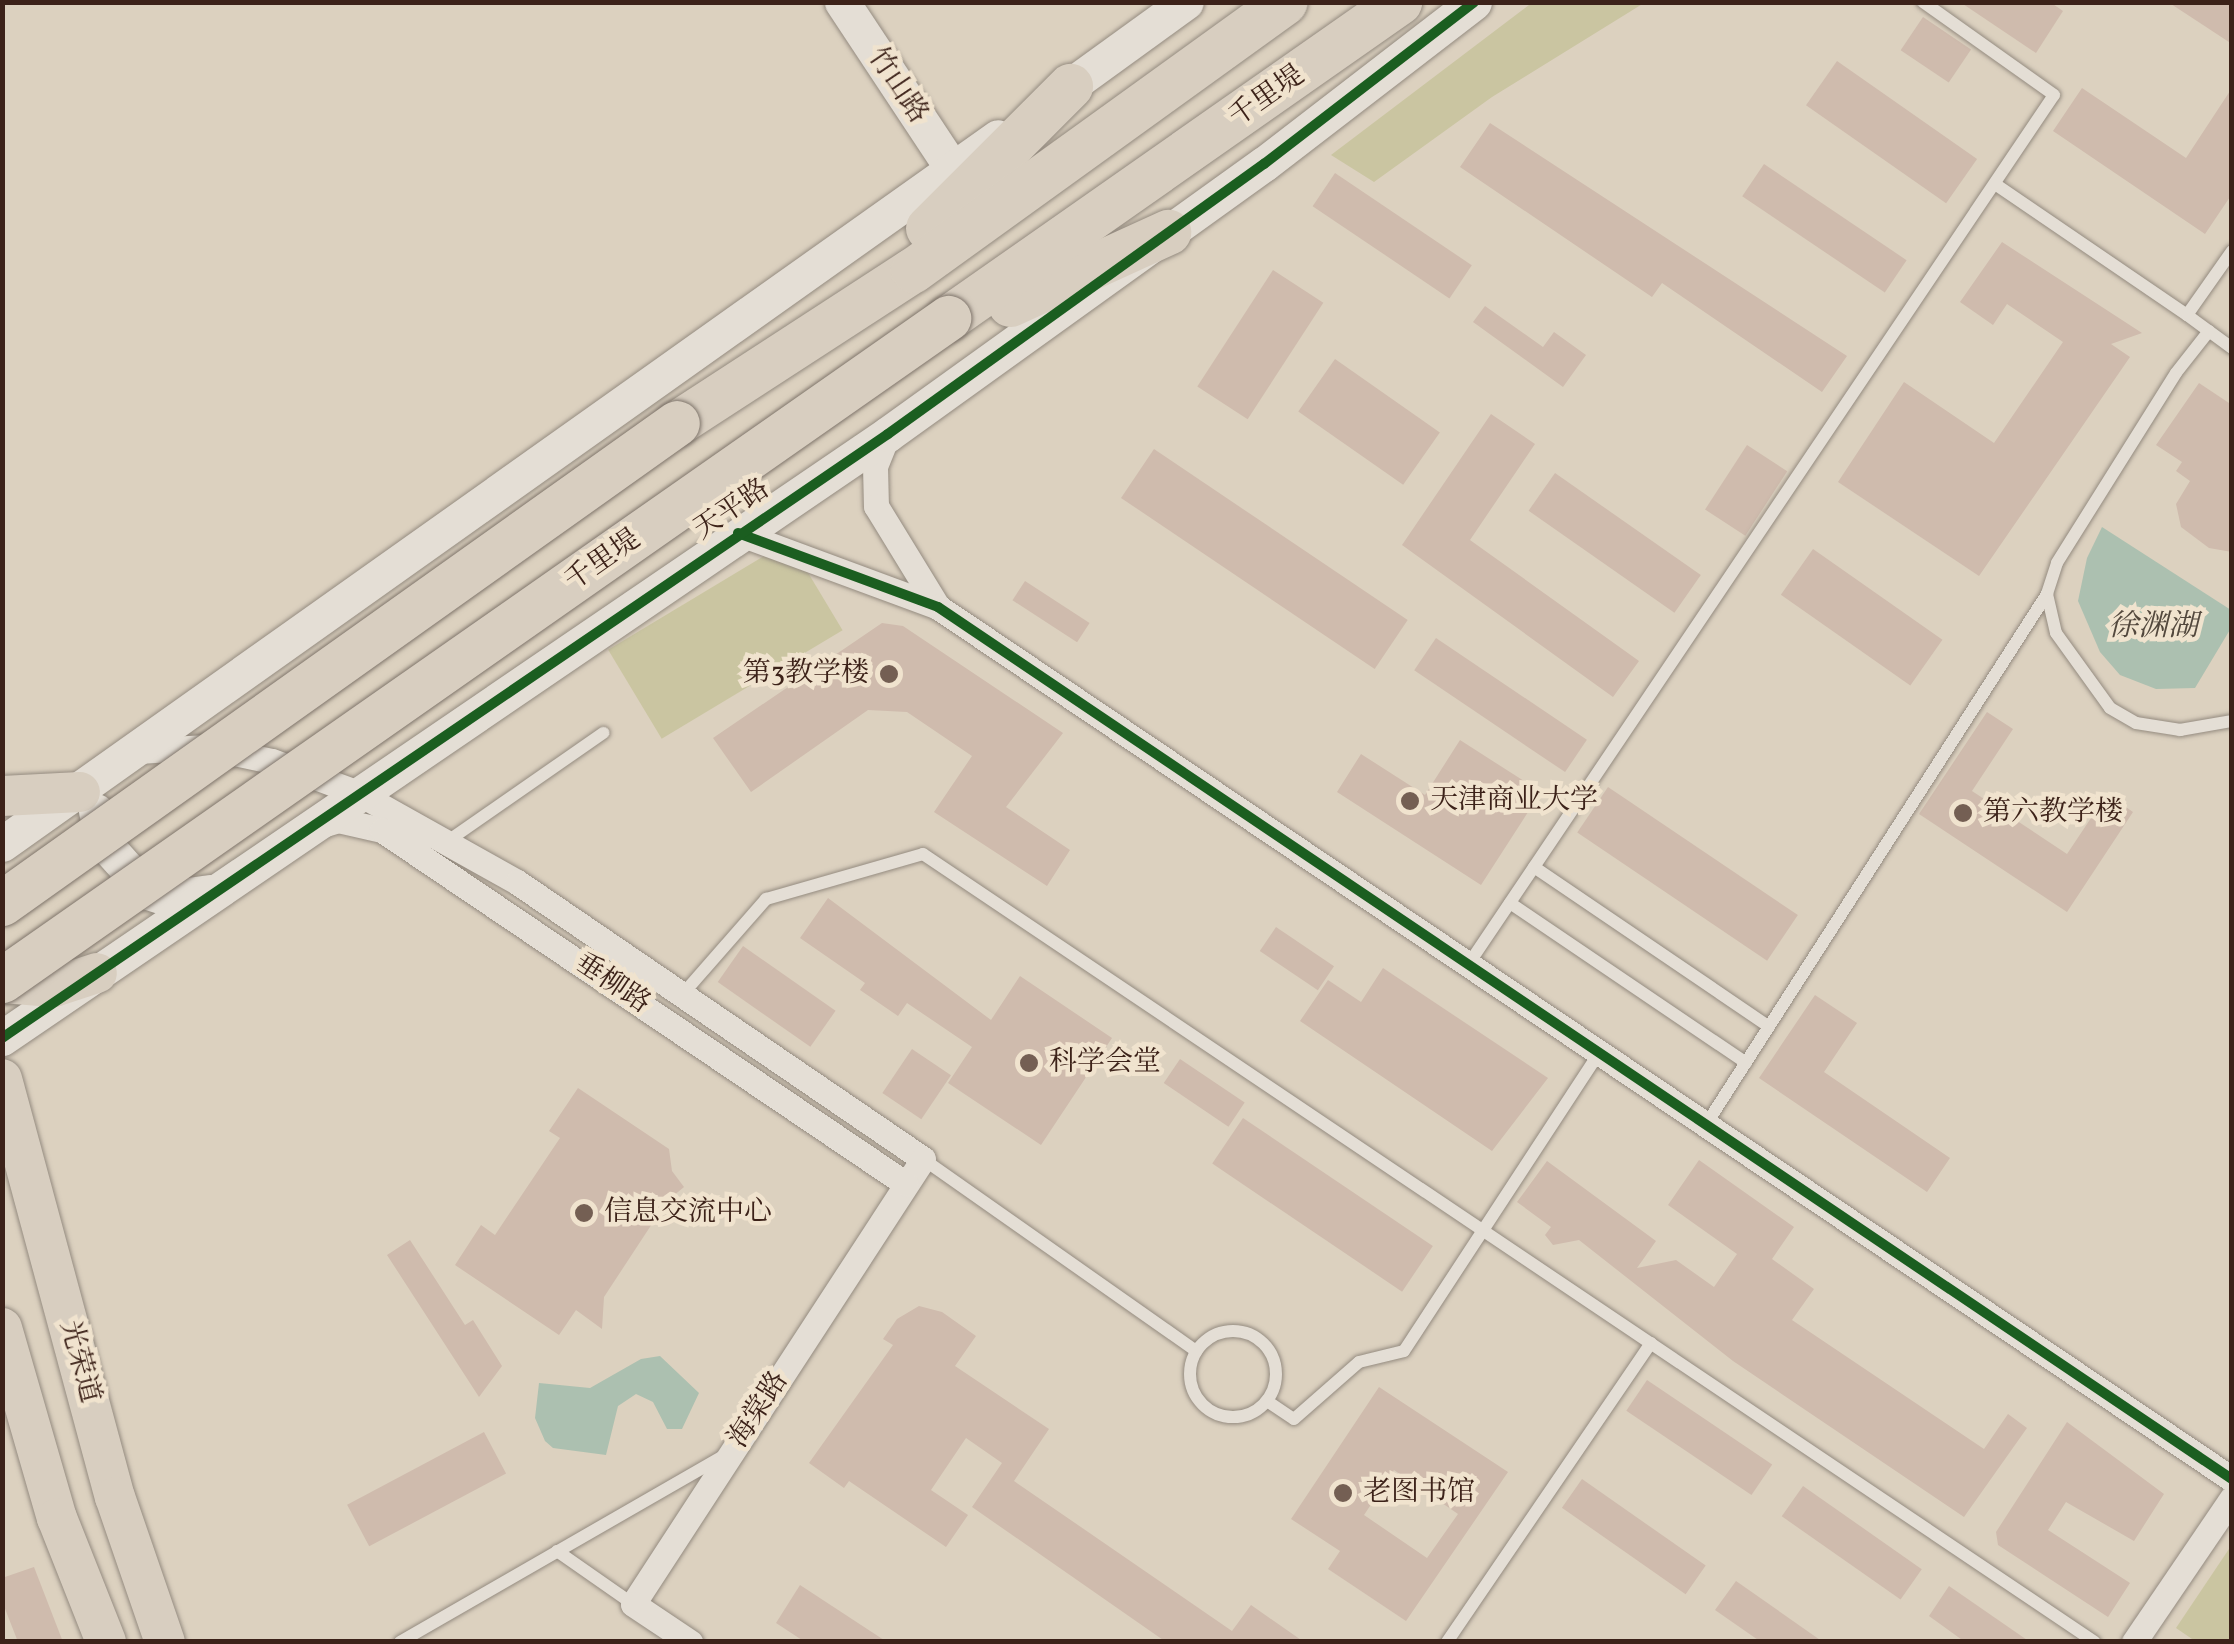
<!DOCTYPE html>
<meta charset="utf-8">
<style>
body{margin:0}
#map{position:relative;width:2234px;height:1644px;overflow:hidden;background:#dcd1bf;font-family:Vollkorn,"Noto Serif SC",serif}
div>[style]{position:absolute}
.green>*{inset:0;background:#cac5a1;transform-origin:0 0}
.water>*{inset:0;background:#acc0b0}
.building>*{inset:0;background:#cfbbad;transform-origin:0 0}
.roads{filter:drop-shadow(0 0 2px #948b80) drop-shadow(0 0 2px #948b80)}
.lane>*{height:12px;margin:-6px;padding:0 6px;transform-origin:6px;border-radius:6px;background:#e4ded5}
.lane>.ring{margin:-6px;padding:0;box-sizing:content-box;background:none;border:12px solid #e4ded5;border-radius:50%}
.street>*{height:25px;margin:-12.5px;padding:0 12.5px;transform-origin:12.5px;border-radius:12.5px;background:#e4ded5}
.secondary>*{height:35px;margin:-17.5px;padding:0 17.5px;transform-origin:17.5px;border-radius:17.5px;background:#e4ded5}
.primary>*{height:40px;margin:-20px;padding:0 20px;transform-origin:20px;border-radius:20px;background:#d8cec0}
.highway>*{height:45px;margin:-22.5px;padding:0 22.5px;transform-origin:22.5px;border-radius:22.5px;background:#d8cec0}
.bridges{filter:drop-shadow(0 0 2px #7e746a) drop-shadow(0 0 2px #7e746a)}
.highway-bridge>*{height:45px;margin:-22.5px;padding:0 22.5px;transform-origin:22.5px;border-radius:22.5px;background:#d8cec0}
.cycleway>*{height:10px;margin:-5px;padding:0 5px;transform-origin:5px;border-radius:5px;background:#1b5e20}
.dots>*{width:28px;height:28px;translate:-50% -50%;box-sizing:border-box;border:5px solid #f0e3ce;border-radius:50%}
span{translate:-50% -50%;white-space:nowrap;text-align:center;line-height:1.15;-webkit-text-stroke:9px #f0e3ce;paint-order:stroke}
.street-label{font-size:28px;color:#3c2219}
.poi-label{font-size:28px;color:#3c2219}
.right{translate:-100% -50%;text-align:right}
.left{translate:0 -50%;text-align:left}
.water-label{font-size:30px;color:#53483d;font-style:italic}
.frame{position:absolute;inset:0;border:5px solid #3c2219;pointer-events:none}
</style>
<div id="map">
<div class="green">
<div style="clip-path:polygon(1533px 2px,1644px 3px,1492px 97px,1374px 182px,1331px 155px)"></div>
<div style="left:789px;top:541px;width:104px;height:211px;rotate:59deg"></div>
<div style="clip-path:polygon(2231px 1546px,2231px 1641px,2195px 1641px,2176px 1628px)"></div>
</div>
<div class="water">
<div style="clip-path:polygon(2102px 527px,2231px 610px,2231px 628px,2195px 688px,2156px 689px,2120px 675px,2100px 652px,2078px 601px,2087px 558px)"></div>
<div style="clip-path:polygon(660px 1356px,699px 1393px,682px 1429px,667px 1429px,653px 1402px,636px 1394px,618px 1406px,606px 1455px,553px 1448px,545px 1441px,535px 1418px,539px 1383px,590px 1388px,641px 1359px)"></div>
</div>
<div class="building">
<div style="clip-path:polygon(1960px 2px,2050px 2px,2063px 11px,2036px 53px)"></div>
<div style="clip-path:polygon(2168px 2px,2232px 2px,2232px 44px)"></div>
<div style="left:1923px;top:17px;width:58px;height:40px;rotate:34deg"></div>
<div style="left:1837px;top:61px;width:171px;height:54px;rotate:35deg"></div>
<div style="clip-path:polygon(2082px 88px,2186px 158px,2232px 88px,2232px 194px,2205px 234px,2053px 131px)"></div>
<div style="clip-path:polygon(1490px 123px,1847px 356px,1822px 392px,1662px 283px,1652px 297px,1460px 167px)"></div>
<div style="left:1764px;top:164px;width:172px;height:39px;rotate:34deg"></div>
<div style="left:1335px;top:173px;width:165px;height:40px;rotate:34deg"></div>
<div style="clip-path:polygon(2002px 242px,2142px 333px,2111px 344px,2130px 357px,1979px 576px,1838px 482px,1904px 382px,1994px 443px,2063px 342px,2007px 304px,1993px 325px,1960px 302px)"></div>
<div style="left:1273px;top:270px;width:60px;height:139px;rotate:33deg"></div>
<div style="clip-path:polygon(1485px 306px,1543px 347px,1554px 332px,1586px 355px,1563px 387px,1473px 322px)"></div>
<div style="left:1335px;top:359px;width:128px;height:64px;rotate:35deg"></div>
<div style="clip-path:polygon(2199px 383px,2232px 405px,2232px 552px,2209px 548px,2181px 527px,2176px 504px,2190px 481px,2176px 471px,2182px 462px,2156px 445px)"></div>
<div style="clip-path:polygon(1491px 414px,1535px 444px,1470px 540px,1639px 661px,1613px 697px,1402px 545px)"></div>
<div style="left:1747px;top:445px;width:48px;height:77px;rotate:33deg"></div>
<div style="left:1154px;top:449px;width:306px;height:59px;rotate:34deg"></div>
<div style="left:1555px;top:473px;width:178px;height:46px;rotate:35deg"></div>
<div style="left:1813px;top:549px;width:158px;height:56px;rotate:35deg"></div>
<div style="left:1025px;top:581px;width:77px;height:23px;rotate:33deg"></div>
<div style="clip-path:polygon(882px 623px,903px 626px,1063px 733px,1006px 807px,1070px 850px,1047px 886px,934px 812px,972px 756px,907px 712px,868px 710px,751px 792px,713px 738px)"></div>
<div style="left:1436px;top:638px;width:182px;height:39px;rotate:34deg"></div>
<div style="clip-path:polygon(1987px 712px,2013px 729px,1972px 791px,2067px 854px,2107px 794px,2133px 812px,2067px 912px,1919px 814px)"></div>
<div style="clip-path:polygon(1460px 740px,1541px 792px,1481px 885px,1337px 792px,1361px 754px,1425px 795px)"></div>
<div style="left:1608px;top:787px;width:229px;height:55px;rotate:34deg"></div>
<div style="clip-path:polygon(828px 898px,991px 1020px,1020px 976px,1112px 1038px,1041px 1145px,948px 1083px,972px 1047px,907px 1003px,898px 1016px,860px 990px,865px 983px,800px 938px)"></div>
<div style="left:1276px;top:927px;width:70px;height:29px;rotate:34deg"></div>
<div style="left:743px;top:946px;width:113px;height:44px;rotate:35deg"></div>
<div style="clip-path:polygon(1383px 968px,1548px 1078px,1492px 1151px,1300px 1021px,1328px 980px,1361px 1002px)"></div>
<div style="clip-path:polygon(1815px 995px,1857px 1023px,1824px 1072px,1950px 1158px,1927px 1192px,1759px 1078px)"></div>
<div style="left:912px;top:1049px;width:47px;height:53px;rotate:34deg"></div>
<div style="left:1180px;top:1059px;width:78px;height:29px;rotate:34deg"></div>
<div style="clip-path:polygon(578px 1088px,669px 1149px,672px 1171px,684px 1187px,667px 1201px,604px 1297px,602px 1329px,576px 1310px,559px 1335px,455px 1265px,481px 1225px,495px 1235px,560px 1138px,549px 1131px)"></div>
<div style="left:1243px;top:1118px;width:229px;height:55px;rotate:34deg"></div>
<div style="clip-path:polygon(1699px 1160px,1794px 1227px,1772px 1259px,1814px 1289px,1792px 1320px,1984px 1449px,2008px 1414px,2027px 1428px,1964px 1517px,1733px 1361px,1579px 1240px,1553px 1245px,1545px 1235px,1551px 1227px,1517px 1202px,1547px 1161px,1656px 1241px,1637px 1268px,1676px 1260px,1714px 1287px,1737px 1254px,1668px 1205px)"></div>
<div style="clip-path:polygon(410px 1240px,465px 1325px,473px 1320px,502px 1366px,479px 1397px,387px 1255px)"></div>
<div style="clip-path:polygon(919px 1306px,942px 1312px,976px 1336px,955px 1366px,1049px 1429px,1014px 1481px,1232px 1631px,1251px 1605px,1304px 1642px,1166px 1642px,972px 1507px,1002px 1463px,966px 1438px,931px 1490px,968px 1515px,946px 1547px,849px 1481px,844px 1488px,809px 1463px,893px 1345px,883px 1339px,897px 1319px)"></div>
<div style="left:1647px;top:1380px;width:151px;height:37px;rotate:34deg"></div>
<div style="clip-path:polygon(evenodd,1379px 1387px,1508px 1472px,1406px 1621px,1328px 1569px,1340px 1551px,1291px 1519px,1379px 1387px,1394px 1470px,1458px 1514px,1427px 1558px,1364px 1515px,1394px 1470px)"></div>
<div style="clip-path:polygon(2067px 1422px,2164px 1494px,2134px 1541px,2066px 1502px,2048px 1530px,2130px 1583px,2108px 1617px,1998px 1545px,1996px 1532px)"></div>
<div style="left:484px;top:1432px;width:47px;height:155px;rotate:62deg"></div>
<div style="left:1582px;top:1479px;width:151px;height:35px;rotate:35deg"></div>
<div style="left:1803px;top:1486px;width:145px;height:37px;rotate:35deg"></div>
<div style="clip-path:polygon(34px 1567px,63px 1642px,18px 1642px,2px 1601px,2px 1578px)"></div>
<div style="clip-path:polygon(1736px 1581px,1823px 1642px,1761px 1642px,1715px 1610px)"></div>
<div style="clip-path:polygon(800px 1585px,887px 1642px,805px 1642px,776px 1623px)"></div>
<div style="clip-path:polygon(1949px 1586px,2030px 1642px,1965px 1642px,1929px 1616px)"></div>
</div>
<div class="roads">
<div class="lane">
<div style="left:1995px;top:184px;width:232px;rotate:34.3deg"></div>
<div style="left:2187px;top:315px;width:78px;rotate:-54.9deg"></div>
<div style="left:2187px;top:315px;width:56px;rotate:36.3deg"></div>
<div style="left:2209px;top:331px;width:53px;rotate:128.2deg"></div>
<div style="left:2176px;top:373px;width:224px;rotate:122.1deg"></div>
<div style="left:2057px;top:563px;width:33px;rotate:108deg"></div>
<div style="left:2047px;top:594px;width:40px;rotate:77deg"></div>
<div style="left:2056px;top:633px;width:92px;rotate:54.2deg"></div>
<div style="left:2110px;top:708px;width:30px;rotate:30deg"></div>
<div style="left:2136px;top:723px;width:45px;rotate:9deg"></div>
<div style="left:2180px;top:730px;width:53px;rotate:-9.8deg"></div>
<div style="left:445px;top:843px;width:193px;rotate:-34.8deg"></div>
<div style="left:1534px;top:867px;width:284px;rotate:34.2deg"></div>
<div style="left:1510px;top:903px;width:285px;rotate:34.1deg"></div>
<div style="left:1470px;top:962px;width:1045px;rotate:-56.04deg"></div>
<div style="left:2054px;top:95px;width:161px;rotate:-144.6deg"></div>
<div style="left:682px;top:995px;width:128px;rotate:-48.8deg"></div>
<div style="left:766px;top:899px;width:163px;rotate:-16deg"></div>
<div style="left:923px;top:854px;width:1412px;rotate:33.92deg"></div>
<div style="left:1707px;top:1123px;width:629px;rotate:-57.27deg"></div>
<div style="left:923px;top:1159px;width:334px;rotate:35.1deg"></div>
<div class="ring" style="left:1190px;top:1331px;width:74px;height:74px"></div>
<div style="left:1267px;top:1401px;width:32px;rotate:34deg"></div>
<div style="left:1294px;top:1419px;width:86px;rotate:-41.2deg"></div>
<div style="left:1359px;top:1362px;width:46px;rotate:-13.7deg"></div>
<div style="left:1404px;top:1351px;width:358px;rotate:-56.8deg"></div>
<div style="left:557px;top:1551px;width:93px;rotate:34.9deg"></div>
<div style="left:400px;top:1642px;width:371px;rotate:-29.9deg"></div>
<div style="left:1447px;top:1642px;width:362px;rotate:-55.7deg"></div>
</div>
<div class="street">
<div style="left:888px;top:434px;width:35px;rotate:112deg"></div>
<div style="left:875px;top:466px;width:40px;rotate:88.6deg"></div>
<div style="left:876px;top:506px;width:119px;rotate:58.5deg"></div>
<div style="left:738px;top:533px;width:213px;rotate:20.3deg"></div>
<div style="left:938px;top:607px;width:1560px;rotate:33.98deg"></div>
<div style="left:138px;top:751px;width:68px;rotate:-3.4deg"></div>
<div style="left:206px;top:747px;width:67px;rotate:12deg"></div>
<div style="left:272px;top:761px;width:92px;rotate:20.4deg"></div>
<div style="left:358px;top:793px;width:182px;rotate:29.2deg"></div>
<div style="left:517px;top:882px;width:491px;rotate:34.3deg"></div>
<div style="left:923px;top:1159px;width:531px;rotate:123.09deg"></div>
<div style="left:633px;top:1604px;width:69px;rotate:33.7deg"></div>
<div style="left:322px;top:825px;width:17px;rotate:-17deg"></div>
<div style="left:338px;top:820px;width:45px;rotate:12.8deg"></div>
<div style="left:382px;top:830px;width:632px;rotate:34.04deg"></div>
<div style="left:2134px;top:1642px;width:174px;rotate:-55.8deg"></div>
</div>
<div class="secondary">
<div style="left:842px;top:2px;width:201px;rotate:56.5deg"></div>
<div style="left:1049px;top:101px;width:169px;rotate:-35.9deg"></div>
<div style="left:96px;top:811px;width:32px;rotate:77deg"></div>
<div style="left:103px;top:842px;width:67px;rotate:48deg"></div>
<div style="left:148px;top:892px;width:19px;rotate:18deg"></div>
<div style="left:166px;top:898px;width:44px;rotate:-7.8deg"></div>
<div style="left:2px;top:844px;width:1221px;rotate:-35.37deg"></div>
<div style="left:2px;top:1038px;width:1072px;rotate:-34.28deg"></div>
<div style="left:888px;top:434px;width:463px;rotate:-35.7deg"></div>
<div style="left:1264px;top:164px;width:265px;rotate:-37.6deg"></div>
</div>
<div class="primary">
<div style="left:2px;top:796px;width:78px;rotate:-2.9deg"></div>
<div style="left:2px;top:983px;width:52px;rotate:4.4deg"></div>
<div style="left:54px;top:987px;width:45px;rotate:-18deg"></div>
<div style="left:2px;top:1079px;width:433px;rotate:74.9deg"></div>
<div style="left:115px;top:1497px;width:153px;rotate:71deg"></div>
<div style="left:2px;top:1328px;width:198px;rotate:73.9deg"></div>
<div style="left:57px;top:1518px;width:133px;rotate:68.4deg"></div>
</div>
<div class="highway">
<div style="left:928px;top:228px;width:201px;rotate:-45deg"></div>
<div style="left:1010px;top:304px;width:174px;rotate:-24.5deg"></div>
<div style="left:948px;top:318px;width:551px;rotate:-35.02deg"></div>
<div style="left:677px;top:423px;width:281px;rotate:-33deg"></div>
<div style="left:913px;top:270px;width:458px;rotate:-35.8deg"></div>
</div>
</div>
<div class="bridges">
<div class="highway-bridge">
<div style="left:2px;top:903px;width:828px;rotate:-35.42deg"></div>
<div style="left:2px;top:980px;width:1155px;rotate:-34.98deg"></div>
</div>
</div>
<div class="cycleway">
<div style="left:738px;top:533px;width:213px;rotate:20.3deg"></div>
<div style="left:938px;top:607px;width:1560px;rotate:33.98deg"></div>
<div style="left:2px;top:1038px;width:1072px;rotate:-34.28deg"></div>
<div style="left:888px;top:434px;width:463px;rotate:-35.7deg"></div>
<div style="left:1264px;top:164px;width:265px;rotate:-37.6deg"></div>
</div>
<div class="dots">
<div style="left:889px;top:674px;background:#745f53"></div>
<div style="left:1410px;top:801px;background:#745f53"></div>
<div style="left:1963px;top:813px;background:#745f53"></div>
<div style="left:1029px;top:1063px;background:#745f53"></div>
<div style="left:584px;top:1213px;background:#745f53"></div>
<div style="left:1343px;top:1493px;background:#745f53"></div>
</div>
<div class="street-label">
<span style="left:897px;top:86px;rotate:56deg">竹山路</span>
<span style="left:1267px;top:97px;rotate:-35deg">千里堤</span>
<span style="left:732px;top:510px;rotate:-34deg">天平路</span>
<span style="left:603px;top:561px;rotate:-35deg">千里堤</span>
<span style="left:612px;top:984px;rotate:34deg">垂柳路</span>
<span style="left:79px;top:1362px;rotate:75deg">光荣道</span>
<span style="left:759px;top:1410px;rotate:-57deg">海棠路</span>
</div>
<div class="poi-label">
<span class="right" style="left:869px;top:674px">第3教学楼</span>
<span class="left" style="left:1430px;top:801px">天津商业大学</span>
<span class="left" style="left:1983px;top:813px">第六教学楼</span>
<span class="left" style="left:1049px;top:1063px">科学会堂</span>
<span class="left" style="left:604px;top:1213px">信息交流中心</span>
<span class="left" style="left:1363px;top:1493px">老图书馆</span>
</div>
<div class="water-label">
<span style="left:2153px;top:627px">徐渊湖</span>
</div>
<div class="frame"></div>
</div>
